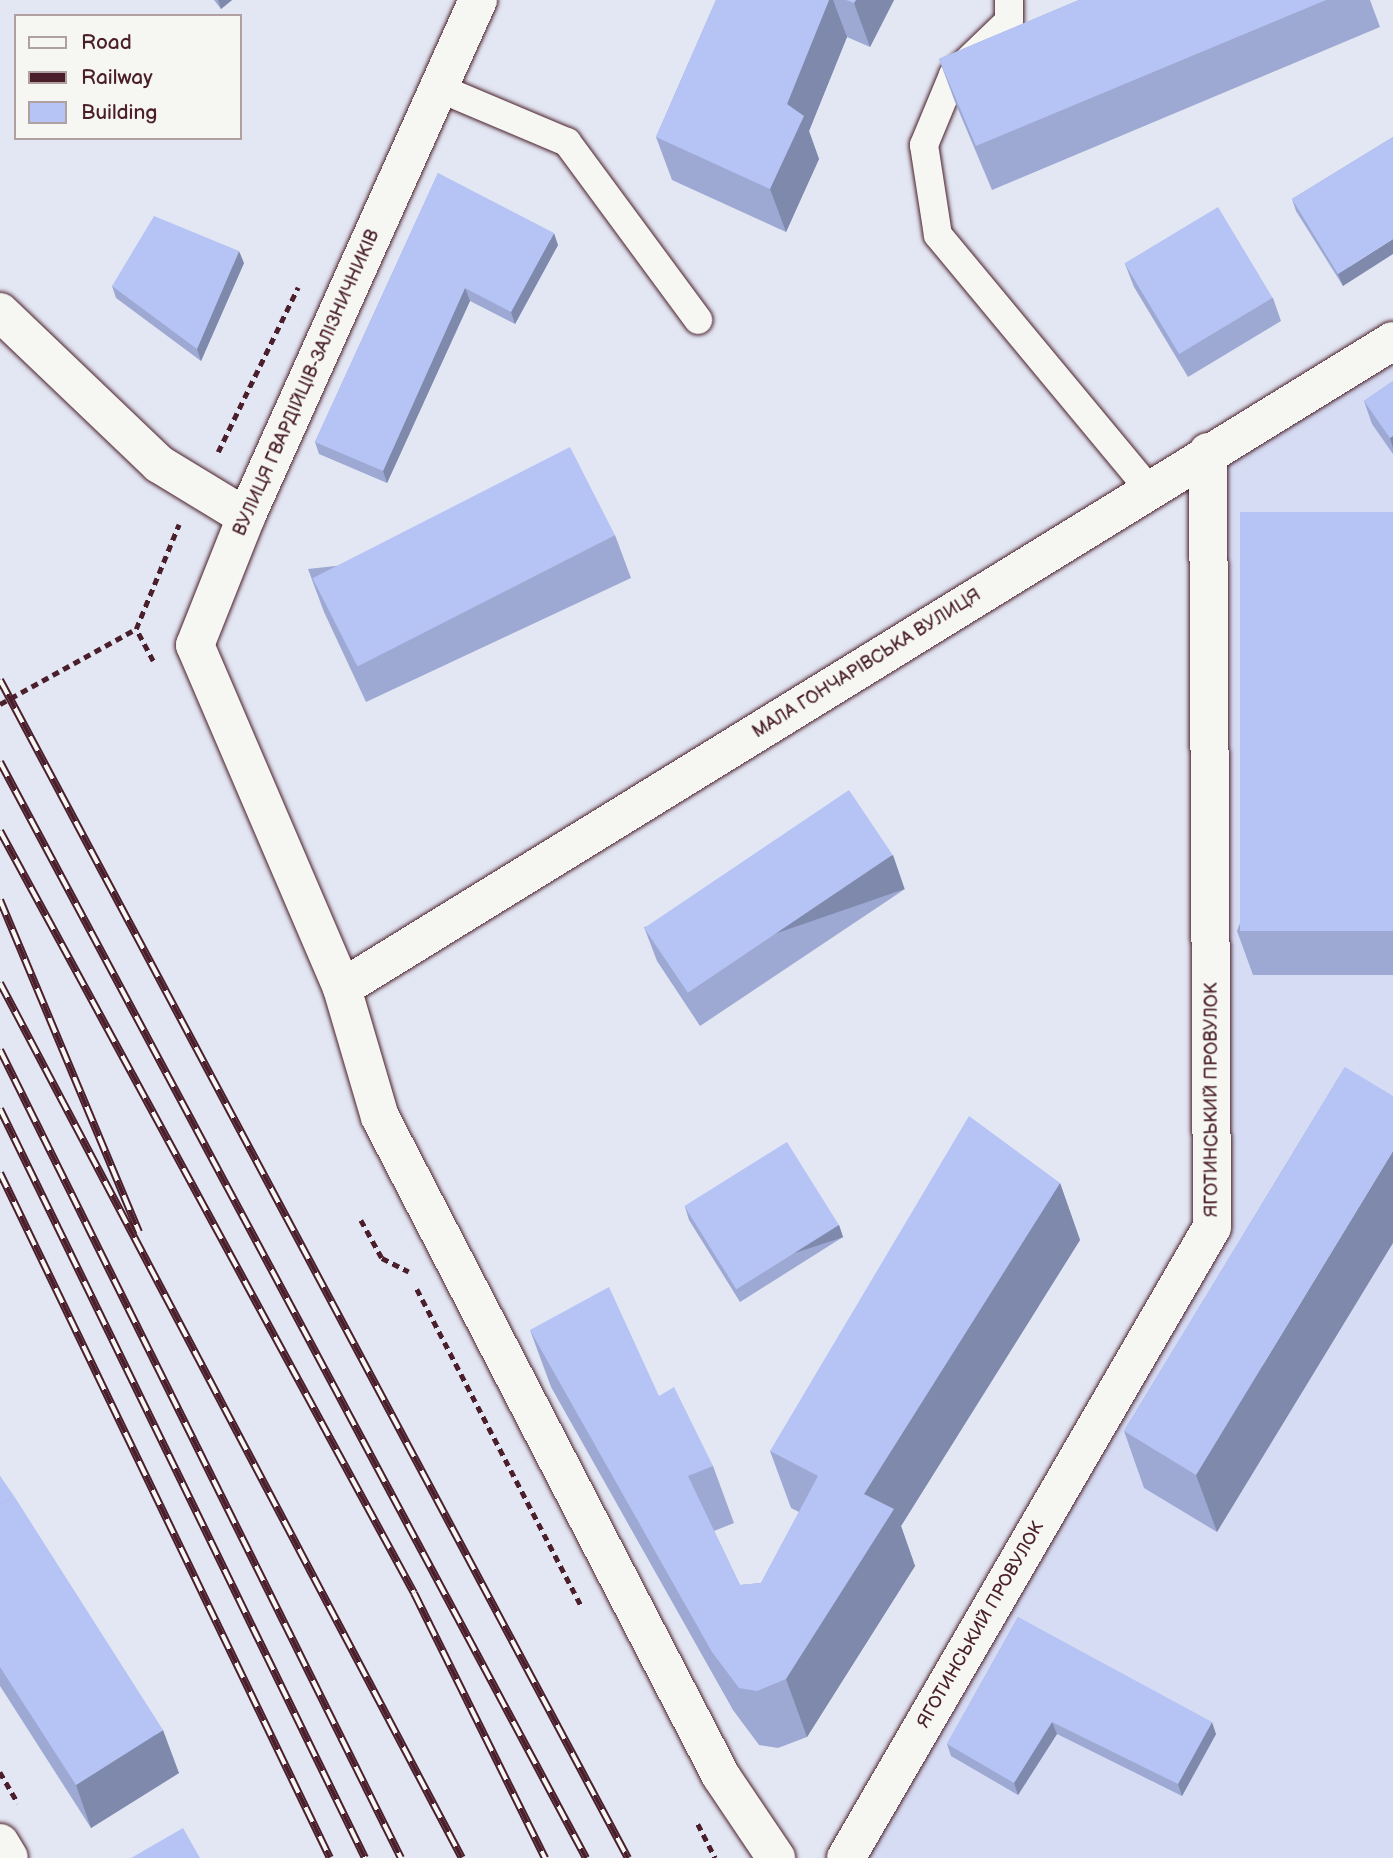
<!DOCTYPE html>
<meta charset="utf-8">
<style>
body{margin:0}
#map{position:relative;width:1393px;height:1858px;overflow:hidden;background:#e3e7f3;font-family:"Balsamiq Sans",sans-serif}
div>[style]{position:absolute}
.built>*{inset:0;background:#d6dcf4}
.path>*{height:4.5px;margin-top:-2.25px;transform-origin:0;background:repeating-linear-gradient(90deg,#4a1f2b 0 7px,transparent 0 12px)}
.roads{filter:drop-shadow(0 0 2px #4a1f2b) drop-shadow(0 0 2px #4a1f2b)}
.lane>*{height:28px;margin:-14px;padding:0 14px;transform-origin:14px;border-radius:14px;background:#f6f6f2}
.street>*{height:38px;margin:-19px;padding:0 19px;transform-origin:19px;border-radius:19px;background:#f6f6f2}
.rail>*{height:8px;margin-top:-4px;transform-origin:0;background:repeating-linear-gradient(90deg,#f6f6f2 0 16px,#4a1f2b 0 32px);box-sizing:border-box;border-block:2px solid #4a1f2b}
.path-bridge>*{height:4.5px;margin-top:-2.25px;transform-origin:0;background:repeating-linear-gradient(90deg,#4a1f2b 0 7px,transparent 0 12px)}
.wall>*{inset:0;background:#9da9d3}
.shaded-wall>*{inset:0;background:#7f89ac;transform-origin:0 0}
.building>*{inset:0;background:#b6c4f5;transform-origin:0 0}
span{translate:-50% -50%;white-space:nowrap;text-align:center;line-height:1.15;-webkit-text-stroke:6px #f6f6f2;paint-order:stroke}
.street-label{font-size:18px;color:#4a1f2b}
.legend{position:absolute;left:14px;top:14px;width:228px;height:126px;box-sizing:border-box;background:#f6f6f2;border:2px solid #b1a0a2;margin:0;padding:9px 12px;list-style:none;font-size:21px;color:#4a1f2b}
.legend li{display:flex;align-items:center;gap:14px;height:35px}
.legend b{width:35px;border:2px solid #b1a0a2}
</style>
<div id="map">
<div class="built">
<div style="clip-path:polygon(1393px 340px,1393px 1858px,846px 1858px,1212px 1227px,1208px 452px)"></div>
</div>
<div class="path">
<div style="left:218px;top:452px;width:183px;rotate:-64.1deg"></div>
<div style="left:153px;top:661px;width:36px;rotate:-118deg"></div>
<div style="left:136px;top:629px;width:113px;rotate:-67.7deg"></div>
<div style="left:361px;top:1220px;width:43px;rotate:61.1deg"></div>
<div style="left:382px;top:1258px;width:30px;rotate:27deg"></div>
<div style="left:417px;top:1289px;width:358px;rotate:62.6deg"></div>
<div style="left:0;top:1772px;width:36px;rotate:60deg"></div>
<div style="left:698px;top:1824px;width:38px;rotate:63deg"></div>
</div>
<div class="roads">
<div class="lane">
<div style="left:1009px;top:0;width:21px;rotate:90deg"></div>
<div style="left:1009px;top:21px;width:78px;rotate:136deg"></div>
<div style="left:953px;top:75px;width:76px;rotate:112.5deg"></div>
<div style="left:924px;top:145px;width:91px;rotate:81.2deg"></div>
<div style="left:938px;top:235px;width:330px;rotate:50.3deg"></div>
<div style="left:439px;top:88px;width:139px;rotate:22.9deg"></div>
<div style="left:567px;top:142px;width:221px;rotate:53.6deg"></div>
</div>
<div class="street">
<div style="left:478px;top:0;width:567px;rotate:114.17deg"></div>
<div style="left:246px;top:517px;width:138px;rotate:111.7deg"></div>
<div style="left:195px;top:645px;width:373px;rotate:66.8deg"></div>
<div style="left:342px;top:988px;width:134px;rotate:73.6deg"></div>
<div style="left:380px;top:1117px;width:742px;rotate:62.64deg"></div>
<div style="left:721px;top:1776px;width:99px;rotate:56.1deg"></div>
<div style="left:0;top:312px;width:220px;rotate:43.7deg"></div>
<div style="left:159px;top:464px;width:102px;rotate:31.3deg"></div>
<div style="left:342px;top:988px;width:1234px;rotate:-31.62deg"></div>
<div style="left:0;top:1843px;width:17px;rotate:59deg"></div>
<div style="left:846px;top:1858px;width:729px;rotate:-59.88deg"></div>
<div style="left:1212px;top:1227px;width:775px;rotate:-90.3deg"></div>
</div>
</div>
<div class="rail">
<div style="left:0;top:680px;width:1335px;rotate:61.94deg"></div>
<div style="left:0;top:762px;width:1243px;rotate:61.87deg"></div>
<div style="left:0;top:831px;width:867px;rotate:61.48deg"></div>
<div style="left:414px;top:1593px;width:296px;rotate:63.7deg"></div>
<div style="left:0;top:900px;width:360px;rotate:67.3deg"></div>
<div style="left:0;top:983px;width:989px;rotate:62.17deg"></div>
<div style="left:0;top:1050px;width:902px;rotate:63.61deg"></div>
<div style="left:0;top:1109px;width:833px;rotate:64.02deg"></div>
<div style="left:0;top:1173px;width:760px;rotate:64.28deg"></div>
</div>
<div class="path-bridge">
<div style="left:0;top:704px;width:155px;rotate:-28.9deg"></div>
</div>
<div class="wall">
<div style="clip-path:polygon(214px 0,232px 0,221px 9px)"></div>
<div style="clip-path:polygon(716px 0,894px 0,870px 47px,847px 37px,809px 131px,819px 159px,786px 232px,672px 180px,656px 137px)"></div>
<div style="clip-path:polygon(1079px 0,1370px 0,1380px 27px,992px 190px,955px 102px,939px 59px)"></div>
<div style="clip-path:polygon(1393px 137px,1343px 286px,1296px 211px,1292px 199px)"></div>
<div style="clip-path:polygon(438px 173px,558px 245px,515px 324px,470px 301px,387px 483px,319px 454px,315px 442px)"></div>
<div style="clip-path:polygon(244px 263px,201px 361px,116px 298px,112px 286px)"></div>
<div style="clip-path:polygon(1125px 264px,1273px 298px,1281px 321px,1188px 377px,1134px 287px)"></div>
<div style="clip-path:polygon(1393px 381px,1393px 454px,1372px 424px,1364px 401px)"></div>
<div style="clip-path:polygon(1393px 512px,1393px 975px,1253px 975px,1237px 931px)"></div>
<div style="clip-path:polygon(615px 535px,631px 578px,366px 702px,324px 612px,308px 569px)"></div>
<div style="clip-path:polygon(905px 889px,700px 1026px,657px 961px,644px 927px)"></div>
<div style="clip-path:polygon(1345px 1067px,1217px 1532px,1144px 1488px,1124px 1431px)"></div>
<div style="clip-path:polygon(1060px 1183px,1080px 1240px,901px 1526px,915px 1566px,807px 1737px,778px 1748px,759px 1745px,733px 1710px,551px 1387px,530px 1330px,659px 1396px,713px 1466px,734px 1523px,714px 1531px,740px 1585px,761px 1583px,799px 1512px,791px 1508px,770px 1451px)"></div>
<div style="clip-path:polygon(685px 1207px,839px 1225px,843px 1237px,740px 1302px,689px 1220px)"></div>
<div style="clip-path:polygon(0 1476px,179px 1773px,91px 1828px,0 1686px)"></div>
<div style="clip-path:polygon(1018px 1617px,1216px 1734px,1182px 1796px,1057px 1734px,1018px 1795px,951px 1756px,947px 1744px)"></div>
</div>
<div class="shaded-wall">
<div style="clip-path:polygon(218px 0,232px 0,221px 9px)"></div>
<div style="clip-path:polygon(829px 0,833px 0,847px 37px,809px 131px,819px 159px,786px 232px,770px 189px,787px 104px)"></div>
<div style="clip-path:polygon(856px 0,894px 0,870px 47px,854px 3px)"></div>
<div style="clip-path:polygon(554px 233px,558px 245px,515px 324px,511px 312px)"></div>
<div style="clip-path:polygon(1393px 239px,1393px 254px,1343px 286px,1338px 274px)"></div>
<div style="clip-path:polygon(239px 251px,244px 263px,201px 361px,197px 349px)"></div>
<div style="clip-path:polygon(465px 288px,470px 301px,387px 483px,383px 471px)"></div>
<div style="clip-path:polygon(1393px 436px,1393px 448px,1390px 438px)"></div>
<div style="left:893px;top:855px;width:36px;height:246px;rotate:71deg"></div>
<div style="clip-path:polygon(1393px 1151px,1393px 1243px,1217px 1532px,1196px 1475px)"></div>
<div style="clip-path:polygon(1060px 1183px,1080px 1240px,901px 1526px,915px 1566px,807px 1737px,786px 1679px,864px 1494px)"></div>
<div style="left:839px;top:1225px;width:13px;height:122px;rotate:72deg"></div>
<div style="clip-path:polygon(1052px 1722px,1057px 1734px,1018px 1795px,1014px 1783px)"></div>
<div style="clip-path:polygon(1212px 1722px,1216px 1734px,1182px 1796px,1178px 1784px)"></div>
<div style="clip-path:polygon(163px 1730px,179px 1773px,91px 1828px,76px 1785px)"></div>
</div>
<div class="building">
<div style="clip-path:polygon(716px 0,829px 0,787px 104px,804px 116px,770px 189px,656px 137px)"></div>
<div style="clip-path:polygon(846px 0,856px 0,854px 3px)"></div>
<div style="clip-path:polygon(1079px 0,1326px 0,976px 146px,939px 59px)"></div>
<div style="clip-path:polygon(1393px 137px,1393px 239px,1338px 274px,1292px 199px)"></div>
<div style="clip-path:polygon(438px 173px,554px 233px,511px 312px,465px 288px,383px 471px,315px 442px)"></div>
<div style="left:1218px;top:207px;width:106px;height:109px;rotate:59deg"></div>
<div style="clip-path:polygon(154px 216px,239px 251px,197px 349px,112px 286px)"></div>
<div style="clip-path:polygon(1393px 381px,1393px 436px,1390px 438px,1364px 401px)"></div>
<div style="left:570px;top:447px;width:99px;height:289px;rotate:63deg"></div>
<div style="left:1240px;top:512px;width:153px;height:419px"></div>
<div style="left:849px;top:790px;width:78px;height:247px;rotate:56deg"></div>
<div style="clip-path:polygon(1345px 1067px,1393px 1096px,1393px 1151px,1196px 1475px,1124px 1431px)"></div>
<div style="clip-path:polygon(969px 1116px,1060px 1183px,864px 1494px,894px 1509px,786px 1679px,757px 1691px,739px 1688px,712px 1652px,530px 1330px,609px 1287px,659px 1396px,674px 1387px,713px 1466px,688px 1476px,740px 1585px,761px 1583px,818px 1476px,770px 1451px)"></div>
<div style="left:787px;top:1142px;width:98px;height:121px;rotate:58deg"></div>
<div style="clip-path:polygon(0 1476px,14px 1496px,0 1505px)"></div>
<div style="clip-path:polygon(14px 1496px,163px 1730px,76px 1785px,0 1667px,0 1505px)"></div>
<div style="clip-path:polygon(1018px 1617px,1212px 1722px,1178px 1784px,1052px 1722px,1014px 1783px,947px 1744px)"></div>
<div style="clip-path:polygon(183px 1828px,200px 1858px,131px 1858px)"></div>
</div>
<div class="street-label">
<span style="left:307px;top:383px;rotate:-66deg">ВУЛИЦЯ ГВАРДІЙЦІВ-ЗАЛІЗНИЧНИКІВ</span>
<span style="left:867px;top:664px;rotate:-32deg">МАЛА ГОНЧАРІВСЬКА ВУЛИЦЯ</span>
<span style="left:1212px;top:1100px;rotate:-90deg">ЯГОТИНСЬКИЙ ПРОВУЛОК</span>
<span style="left:981px;top:1625px;rotate:-60deg">ЯГОТИНСЬКИЙ ПРОВУЛОК</span>
</div>
<ul class="legend">
<li><b style="height:9px;background:#f6f6f2"></b>Road</li>
<li><b style="height:9px;background:#4a1f2b"></b>Railway</li>
<li><b style="height:19px;background:#b6c4f5"></b>Building</li>
</ul>
</div>
